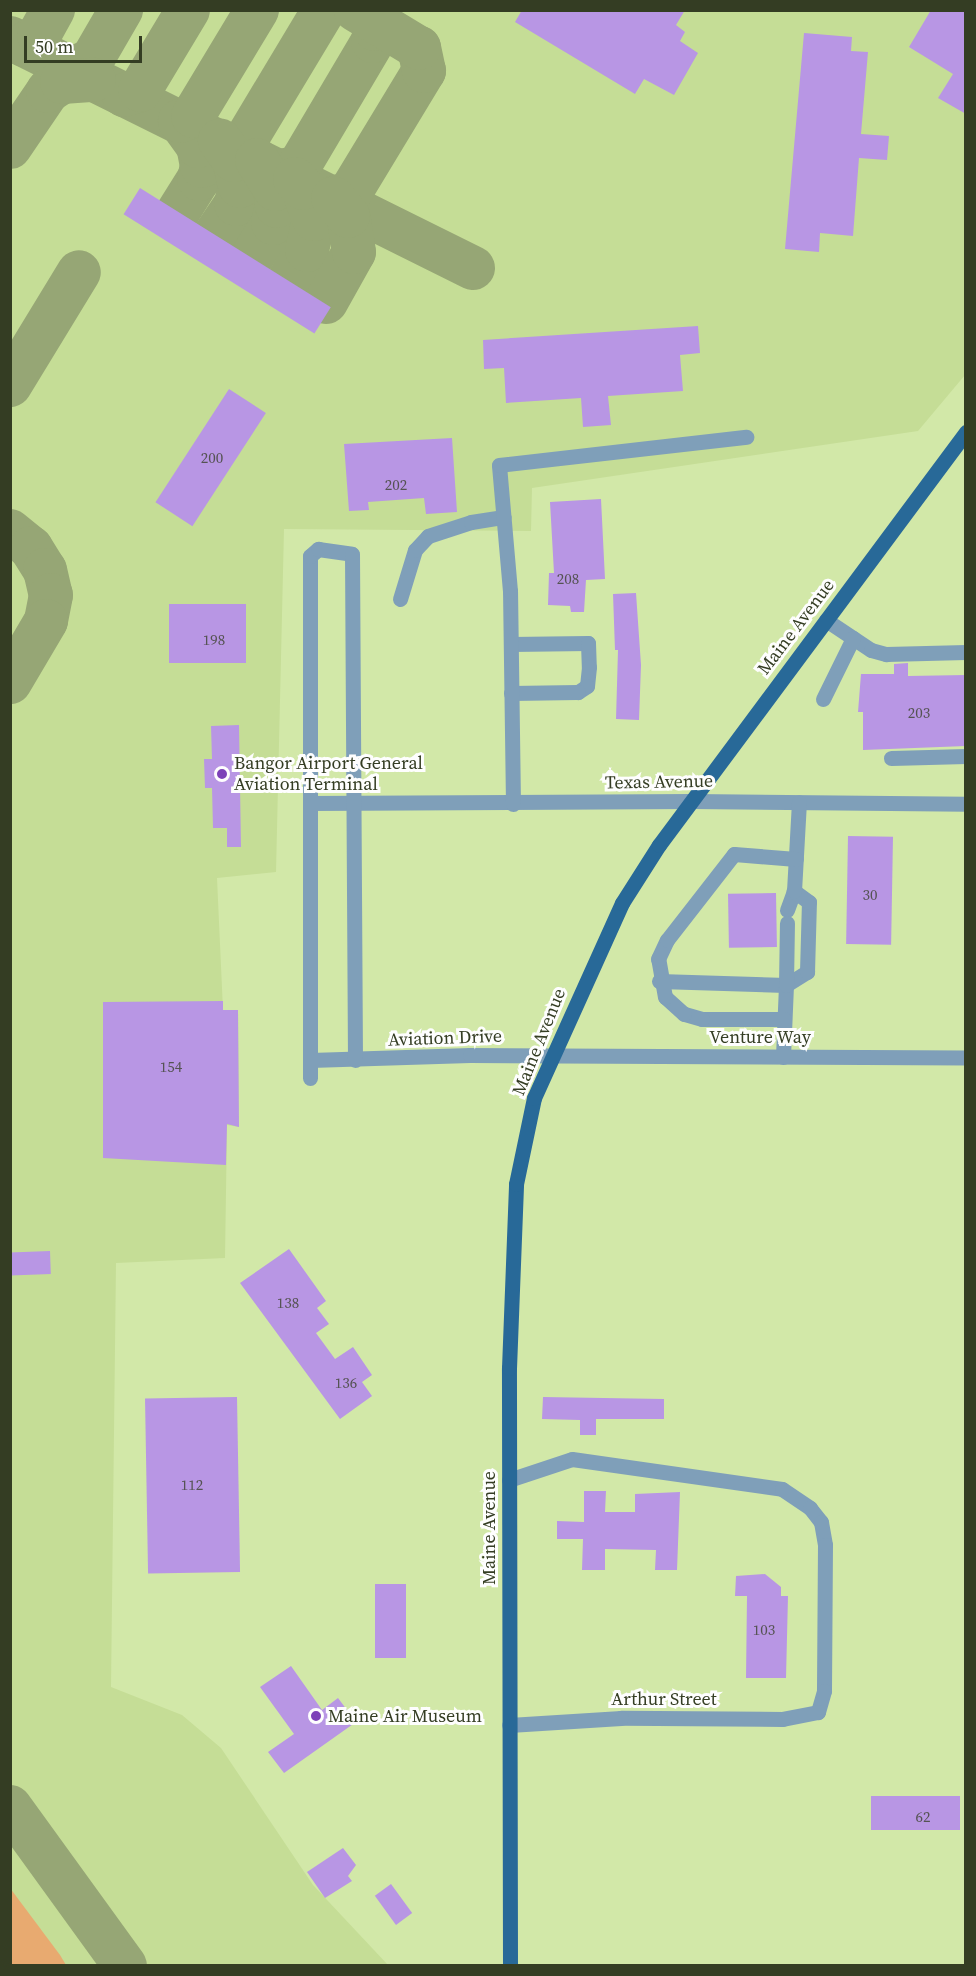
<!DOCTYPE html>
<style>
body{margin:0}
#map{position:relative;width:976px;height:1976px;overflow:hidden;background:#d2e8a8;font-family:"Source Serif 4",serif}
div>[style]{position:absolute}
.built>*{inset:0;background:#c5dd96}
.green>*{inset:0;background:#e8aa70}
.taxiway>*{height:44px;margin:-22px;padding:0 22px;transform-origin:22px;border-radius:22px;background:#96a675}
.building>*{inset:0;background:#b896e4;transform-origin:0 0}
.minor>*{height:15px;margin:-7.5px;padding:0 7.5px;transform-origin:7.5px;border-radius:7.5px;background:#7f9fb9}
.major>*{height:15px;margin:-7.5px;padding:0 7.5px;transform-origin:7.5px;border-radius:7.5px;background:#286998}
.dots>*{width:16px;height:16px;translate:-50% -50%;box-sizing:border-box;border:3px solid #fefefe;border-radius:50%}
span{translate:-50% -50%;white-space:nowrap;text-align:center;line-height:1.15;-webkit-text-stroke:6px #fefefe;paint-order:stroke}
.number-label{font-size:15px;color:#555353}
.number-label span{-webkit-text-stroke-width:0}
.street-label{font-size:18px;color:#343d23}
.poi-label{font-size:18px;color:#343d23}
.left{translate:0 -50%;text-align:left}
.frame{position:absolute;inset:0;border:12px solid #343d23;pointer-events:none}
.scale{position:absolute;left:24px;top:36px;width:118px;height:27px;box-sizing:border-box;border:3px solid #343d23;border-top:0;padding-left:8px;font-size:18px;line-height:21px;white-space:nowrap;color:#343d23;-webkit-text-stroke:4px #fefefe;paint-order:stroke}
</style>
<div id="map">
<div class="built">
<div style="clip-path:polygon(11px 11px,965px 11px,965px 375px,918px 431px,532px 488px,531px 531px,284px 529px,276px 872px,217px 878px,223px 1010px,238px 1010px,239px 1127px,227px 1125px,225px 1258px,116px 1263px,111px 1687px,182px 1715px,221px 1748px,313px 1885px,388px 1965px,11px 1966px)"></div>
</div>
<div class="green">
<div style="clip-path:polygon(10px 1888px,60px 1955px,66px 1965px,11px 1965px)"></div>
</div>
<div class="taxiway">
<div style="left:10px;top:38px;width:517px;rotate:26.42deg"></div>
<div style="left:24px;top:45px;width:18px;rotate:-34deg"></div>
<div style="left:39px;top:35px;width:29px;rotate:-61deg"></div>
<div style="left:74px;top:68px;width:20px;rotate:-24deg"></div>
<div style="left:92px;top:60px;width:58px;rotate:-59.9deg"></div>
<div style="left:124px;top:95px;width:17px;rotate:-17deg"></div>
<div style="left:140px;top:90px;width:93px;rotate:-59deg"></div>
<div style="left:229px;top:146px;width:15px;rotate:-11deg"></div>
<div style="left:244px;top:143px;width:155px;rotate:-59deg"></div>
<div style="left:10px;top:147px;width:68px;rotate:-55.8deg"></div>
<div style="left:48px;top:91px;width:17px;rotate:-33deg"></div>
<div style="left:62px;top:82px;width:32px;rotate:-4deg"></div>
<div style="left:279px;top:171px;width:19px;rotate:-9deg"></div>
<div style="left:298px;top:168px;width:147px;rotate:-59.4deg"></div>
<div style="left:373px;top:41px;width:12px;rotate:-81deg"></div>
<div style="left:375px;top:29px;width:10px;rotate:-114deg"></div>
<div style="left:333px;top:198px;width:18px;rotate:-16deg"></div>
<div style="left:350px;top:193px;width:143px;rotate:-58.8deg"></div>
<div style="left:424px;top:71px;width:24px;rotate:-102deg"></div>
<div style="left:419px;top:48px;width:74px;rotate:-148.9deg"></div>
<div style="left:178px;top:212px;width:39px;rotate:-58deg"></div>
<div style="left:199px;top:179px;width:13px;rotate:-77deg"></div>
<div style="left:202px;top:166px;width:20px;rotate:-101deg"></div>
<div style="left:198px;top:146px;width:31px;rotate:-126deg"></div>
<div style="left:180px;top:121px;width:14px;rotate:-21deg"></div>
<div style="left:193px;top:116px;width:124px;rotate:-58.9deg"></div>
<div style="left:215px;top:235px;width:37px;rotate:-56deg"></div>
<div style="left:236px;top:204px;width:18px;rotate:-77deg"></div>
<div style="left:240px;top:186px;width:27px;rotate:-103deg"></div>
<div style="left:234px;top:160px;width:24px;rotate:-126deg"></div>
<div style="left:252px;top:257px;width:40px;rotate:-58deg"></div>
<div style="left:273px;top:223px;width:17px;rotate:-77deg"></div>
<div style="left:277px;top:206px;width:17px;rotate:-97deg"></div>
<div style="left:275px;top:189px;width:34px;rotate:-122deg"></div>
<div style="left:289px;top:280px;width:35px;rotate:-59deg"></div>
<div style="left:307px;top:250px;width:32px;rotate:-77deg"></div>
<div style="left:314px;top:219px;width:33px;rotate:-110deg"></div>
<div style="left:303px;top:188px;width:12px;rotate:-132deg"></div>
<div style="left:326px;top:302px;width:57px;rotate:-60.8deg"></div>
<div style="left:354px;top:252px;width:36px;rotate:-99deg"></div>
<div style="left:348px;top:216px;width:23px;rotate:-130deg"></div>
<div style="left:10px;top:385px;width:132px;rotate:-58.6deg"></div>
<div style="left:10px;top:531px;width:27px;rotate:39deg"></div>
<div style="left:31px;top:548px;width:26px;rotate:58deg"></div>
<div style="left:45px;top:570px;width:26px;rotate:77deg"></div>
<div style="left:51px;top:595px;width:26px;rotate:101deg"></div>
<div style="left:46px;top:621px;width:71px;rotate:120.5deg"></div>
<div style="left:10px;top:1807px;width:196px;rotate:54.1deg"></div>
</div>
<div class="building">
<div style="clip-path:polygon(522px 10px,685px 10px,676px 25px,685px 32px,680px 41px,698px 53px,674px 95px,644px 79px,635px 94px,515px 22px)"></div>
<div style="clip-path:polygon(931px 10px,966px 10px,966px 114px,938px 98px,953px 74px,909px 47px)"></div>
<div style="clip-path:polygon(804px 33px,852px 37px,851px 51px,868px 52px,861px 134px,889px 136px,887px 160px,859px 158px,853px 236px,820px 233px,819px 252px,785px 249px)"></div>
<div style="left:140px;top:188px;width:225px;height:31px;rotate:32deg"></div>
<div style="clip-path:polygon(698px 326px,700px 353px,680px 355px,683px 391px,608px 396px,611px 425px,583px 427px,581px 398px,506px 403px,504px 368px,484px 369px,483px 340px)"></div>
<div style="left:229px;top:389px;width:44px;height:135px;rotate:33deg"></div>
<div style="clip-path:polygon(452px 438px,457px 512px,426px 514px,424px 498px,368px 502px,369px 510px,349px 511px,344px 444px)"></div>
<div style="clip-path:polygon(601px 499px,605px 579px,586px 580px,584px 612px,571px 612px,570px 606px,548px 605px,549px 573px,554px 573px,550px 502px)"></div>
<div style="clip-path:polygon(636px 593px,641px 665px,639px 720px,616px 719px,618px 650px,615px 650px,613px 594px)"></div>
<div style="left:169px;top:604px;width:77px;height:59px"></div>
<div style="clip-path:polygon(908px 663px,908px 676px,966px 675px,966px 746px,863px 750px,863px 712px,858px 712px,861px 674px,894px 674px,894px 664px)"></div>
<div style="clip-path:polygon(239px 725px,241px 847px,227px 847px,227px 828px,213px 828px,212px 788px,205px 788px,204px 759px,212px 759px,211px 726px)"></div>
<div style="left:848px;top:836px;width:45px;height:108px;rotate:1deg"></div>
<div style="left:776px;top:893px;width:54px;height:48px;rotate:89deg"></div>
<div style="clip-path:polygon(223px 1001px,223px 1010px,238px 1010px,239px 1127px,227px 1124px,226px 1165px,103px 1158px,103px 1002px)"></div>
<div style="clip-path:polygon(289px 1249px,326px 1301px,317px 1308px,329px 1324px,316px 1333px,335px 1359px,353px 1347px,372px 1375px,362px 1382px,372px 1396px,340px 1419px,240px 1283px)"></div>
<div style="left:50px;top:1251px;width:23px;height:40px;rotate:88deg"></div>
<div style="left:237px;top:1397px;width:175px;height:92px;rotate:89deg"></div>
<div style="clip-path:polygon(543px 1397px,664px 1399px,664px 1419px,596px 1419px,596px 1435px,580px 1435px,580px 1420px,542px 1419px)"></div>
<div style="clip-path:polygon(584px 1491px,606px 1491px,605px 1512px,635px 1512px,635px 1494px,680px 1492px,677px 1570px,655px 1570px,656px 1550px,605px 1549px,605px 1570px,582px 1570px,583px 1539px,557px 1539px,557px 1521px,584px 1522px)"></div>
<div style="clip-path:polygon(765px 1574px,781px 1587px,781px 1596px,788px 1596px,786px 1678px,746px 1678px,747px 1596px,735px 1596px,736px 1576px)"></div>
<div style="left:375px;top:1584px;width:31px;height:74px"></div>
<div style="clip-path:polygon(291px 1666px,322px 1710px,338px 1698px,356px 1722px,284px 1773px,268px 1752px,294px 1734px,260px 1687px)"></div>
<div style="left:960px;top:1796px;width:34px;height:89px;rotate:90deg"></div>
<div style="clip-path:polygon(343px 1848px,356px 1865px,348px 1876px,352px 1881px,325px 1898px,307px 1872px)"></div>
<div style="left:391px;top:1884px;width:36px;height:20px;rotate:54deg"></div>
</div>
<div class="minor">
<div style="left:400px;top:599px;width:51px;rotate:-73deg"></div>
<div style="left:415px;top:550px;width:19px;rotate:-47deg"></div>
<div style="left:428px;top:536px;width:45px;rotate:-18deg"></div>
<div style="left:471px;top:522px;width:33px;rotate:-9deg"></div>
<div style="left:826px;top:620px;width:54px;rotate:33.7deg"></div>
<div style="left:871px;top:650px;width:16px;rotate:15deg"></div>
<div style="left:886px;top:654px;width:80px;rotate:-1.4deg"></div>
<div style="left:511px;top:644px;width:77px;rotate:-0.7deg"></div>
<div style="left:588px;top:643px;width:24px;rotate:88deg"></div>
<div style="left:589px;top:667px;width:19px;rotate:96deg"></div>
<div style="left:587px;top:686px;width:11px;rotate:146deg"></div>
<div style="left:578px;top:692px;width:67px;rotate:179.1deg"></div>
<div style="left:823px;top:699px;width:68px;rotate:-63.8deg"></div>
<div style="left:891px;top:758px;width:75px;rotate:-1.5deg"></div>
<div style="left:310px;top:803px;width:382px;rotate:-0.3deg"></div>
<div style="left:692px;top:801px;width:274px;rotate:0.6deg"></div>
<div style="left:513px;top:804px;width:213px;rotate:-90.8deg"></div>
<div style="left:510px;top:591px;width:126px;rotate:-95deg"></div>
<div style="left:499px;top:465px;width:249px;rotate:-6.5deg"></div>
<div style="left:787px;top:910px;width:20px;rotate:-70deg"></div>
<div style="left:659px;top:981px;width:127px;rotate:1.8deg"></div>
<div style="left:786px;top:985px;width:72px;rotate:92.4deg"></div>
<div style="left:786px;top:985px;width:25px;rotate:-32deg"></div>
<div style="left:807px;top:972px;width:70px;rotate:-88.4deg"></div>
<div style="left:809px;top:902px;width:19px;rotate:-144deg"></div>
<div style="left:794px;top:891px;width:89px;rotate:-86.8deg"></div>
<div style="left:786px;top:985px;width:62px;rotate:-89.1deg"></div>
<div style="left:784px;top:1019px;width:82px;rotate:180deg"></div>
<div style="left:702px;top:1019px;width:19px;rotate:-164deg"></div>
<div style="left:684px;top:1014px;width:25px;rotate:-138deg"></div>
<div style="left:665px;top:997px;width:39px;rotate:-100deg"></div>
<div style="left:658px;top:959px;width:21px;rotate:-65deg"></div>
<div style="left:667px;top:940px;width:109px;rotate:-52.1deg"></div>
<div style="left:734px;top:854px;width:62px;rotate:4.6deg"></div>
<div style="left:310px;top:1060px;width:160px;rotate:-1.8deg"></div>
<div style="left:470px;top:1055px;width:496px;rotate:0.3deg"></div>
<div style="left:310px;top:1078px;width:522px;rotate:-90deg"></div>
<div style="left:310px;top:556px;width:11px;rotate:-41deg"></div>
<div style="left:318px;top:549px;width:34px;rotate:8deg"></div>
<div style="left:352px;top:554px;width:506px;rotate:89.66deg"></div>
<div style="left:509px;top:1480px;width:66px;rotate:-18.4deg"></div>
<div style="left:572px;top:1459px;width:212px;rotate:8.1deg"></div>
<div style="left:782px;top:1489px;width:34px;rotate:34deg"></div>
<div style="left:810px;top:1508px;width:18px;rotate:52deg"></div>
<div style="left:821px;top:1522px;width:23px;rotate:80deg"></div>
<div style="left:825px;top:1545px;width:146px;rotate:90.4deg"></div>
<div style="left:824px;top:1691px;width:22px;rotate:106deg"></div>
<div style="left:818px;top:1712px;width:36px;rotate:169deg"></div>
<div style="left:783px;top:1719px;width:162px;rotate:-179.6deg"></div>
<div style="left:621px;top:1718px;width:112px;rotate:176.4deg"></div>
</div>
<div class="major">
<div style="left:510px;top:1966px;width:598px;rotate:-90.1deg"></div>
<div style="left:509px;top:1368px;width:184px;rotate:-87.8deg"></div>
<div style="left:516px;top:1184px;width:88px;rotate:-78.2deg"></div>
<div style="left:534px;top:1098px;width:214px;rotate:-65.7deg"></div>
<div style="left:622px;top:903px;width:69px;rotate:-57.5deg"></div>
<div style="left:659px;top:845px;width:515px;rotate:-53.38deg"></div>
</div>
<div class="dots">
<div style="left:222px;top:774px;background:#7d42b8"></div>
<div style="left:316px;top:1716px;background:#7d42b8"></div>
</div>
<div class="number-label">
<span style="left:212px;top:458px">200</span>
<span style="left:396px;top:485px">202</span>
<span style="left:568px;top:579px">208</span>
<span style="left:214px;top:640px">198</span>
<span style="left:919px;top:713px">203</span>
<span style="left:870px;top:895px">30</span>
<span style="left:171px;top:1067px">154</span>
<span style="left:288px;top:1303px">138</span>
<span style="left:346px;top:1383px">136</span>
<span style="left:192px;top:1485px">112</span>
<span style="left:764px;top:1630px">103</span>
<span style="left:923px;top:1817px">62</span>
</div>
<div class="street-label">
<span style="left:796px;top:627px;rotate:-53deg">Maine Avenue</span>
<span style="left:659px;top:782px;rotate:-1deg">Texas Avenue</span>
<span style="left:760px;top:1037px">Venture Way</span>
<span style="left:445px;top:1038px;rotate:-2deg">Aviation Drive</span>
<span style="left:539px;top:1042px;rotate:-68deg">Maine Avenue</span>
<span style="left:489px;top:1528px;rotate:-90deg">Maine Avenue</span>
<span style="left:664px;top:1699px">Arthur Street</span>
</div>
<div class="poi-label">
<span class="left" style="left:234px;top:774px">Bangor Airport General<br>Aviation Terminal</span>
<span class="left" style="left:328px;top:1716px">Maine Air Museum</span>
</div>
<div class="frame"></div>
<div class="scale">50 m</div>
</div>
